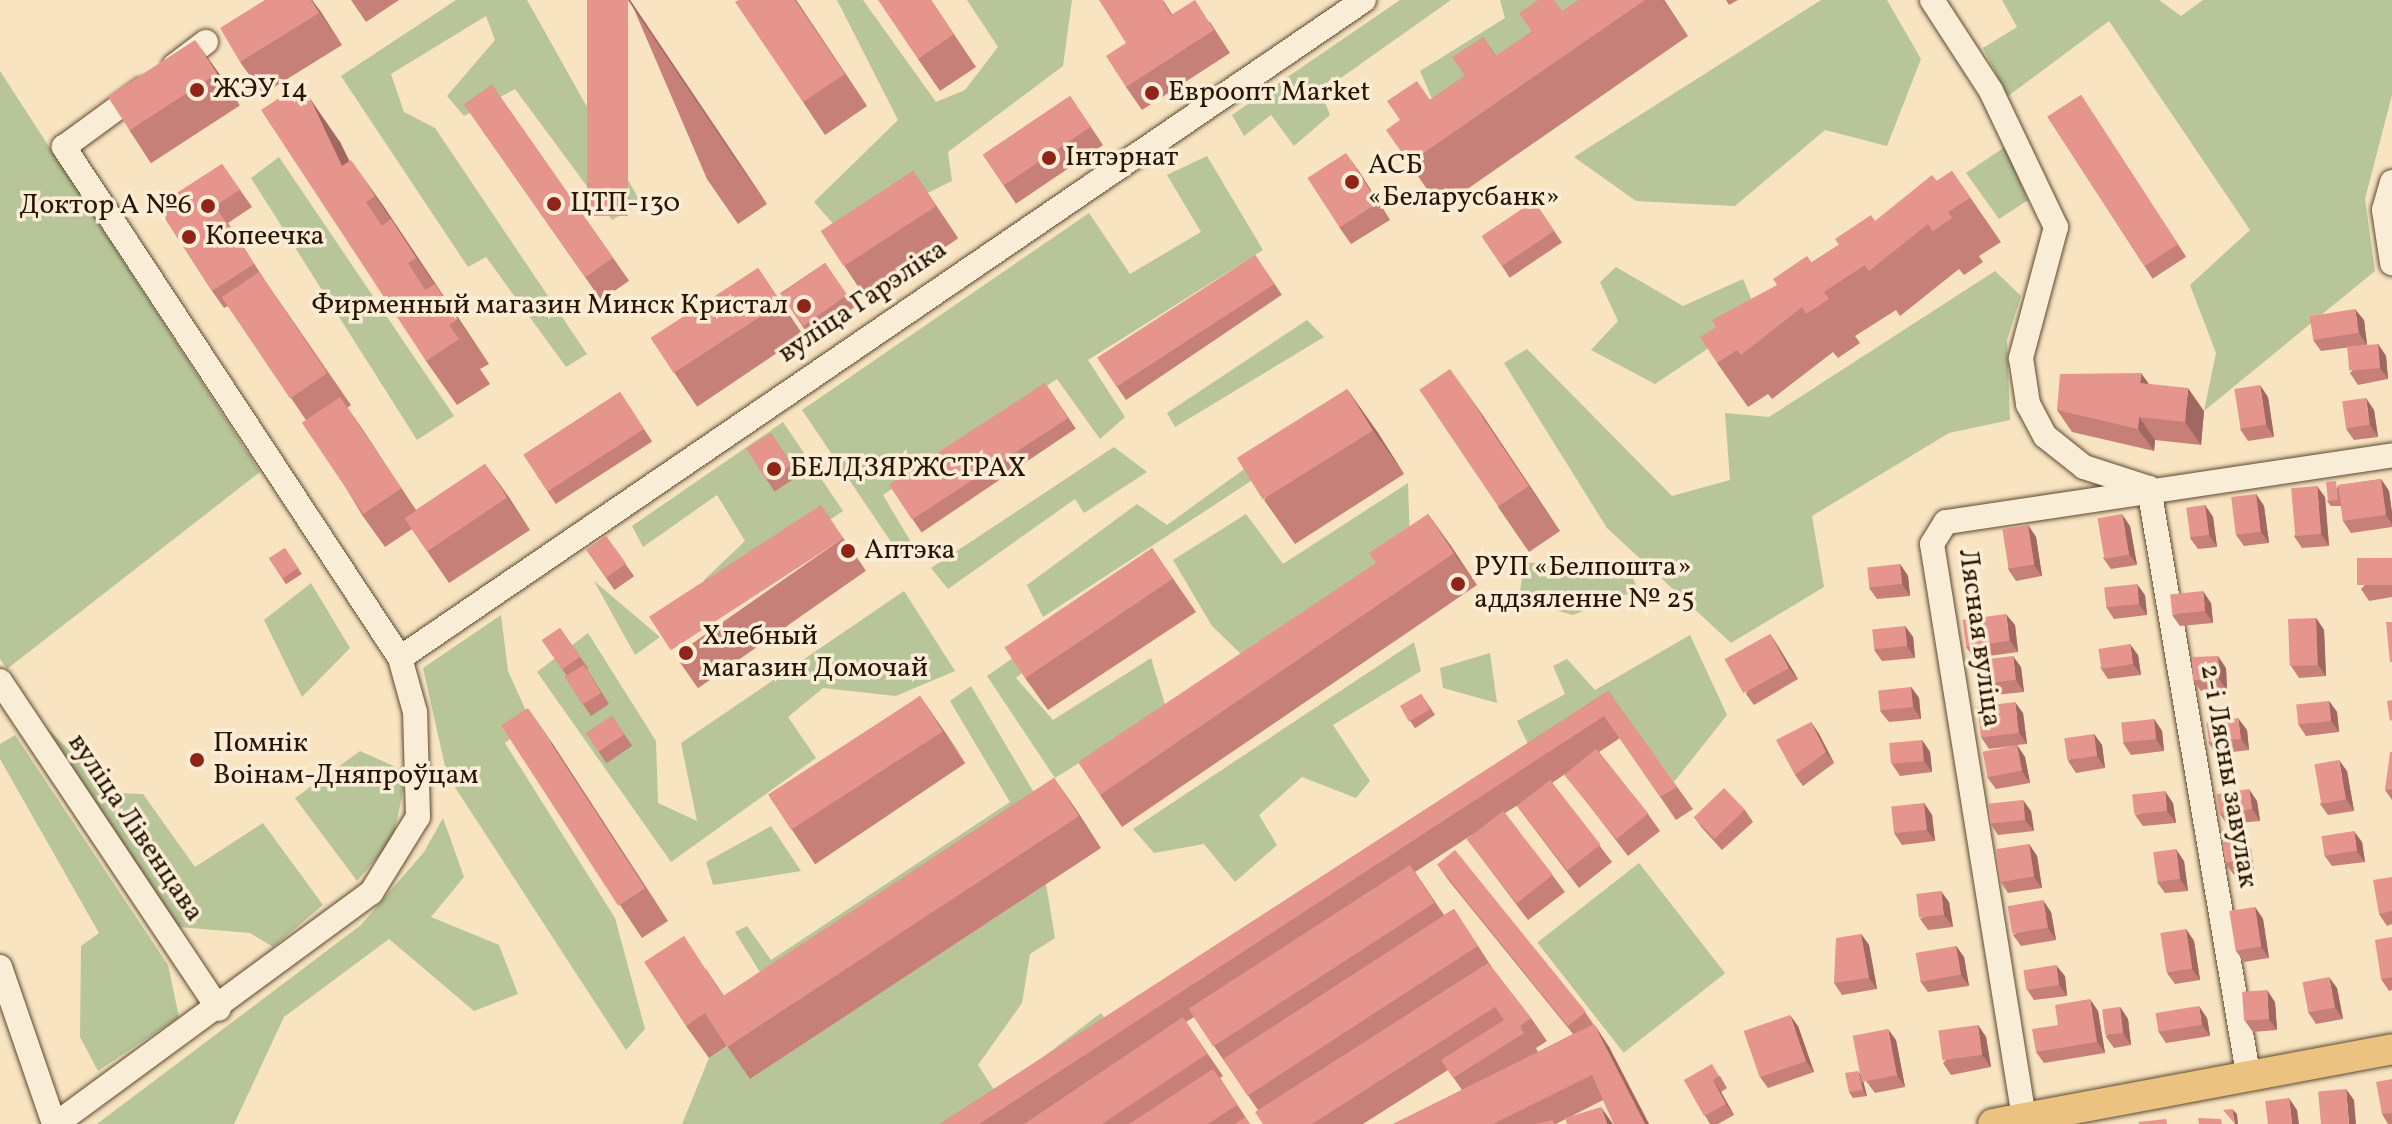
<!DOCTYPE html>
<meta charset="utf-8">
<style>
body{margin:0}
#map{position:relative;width:2392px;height:1124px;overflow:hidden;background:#f8e4c1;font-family:Vollkorn,serif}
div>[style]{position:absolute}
.green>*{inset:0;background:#b7c598;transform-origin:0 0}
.roads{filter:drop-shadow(0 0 2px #5d4930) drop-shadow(0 0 2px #5d4930)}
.minor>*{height:24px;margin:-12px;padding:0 12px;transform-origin:12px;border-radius:12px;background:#faedd7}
.major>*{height:30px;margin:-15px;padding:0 15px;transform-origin:15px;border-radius:15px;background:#ecc280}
.wall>*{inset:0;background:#c68078;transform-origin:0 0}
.shaded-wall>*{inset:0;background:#a16862}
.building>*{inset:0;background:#e6958c;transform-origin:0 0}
.dots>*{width:22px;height:22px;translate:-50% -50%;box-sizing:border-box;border:4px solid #faedd7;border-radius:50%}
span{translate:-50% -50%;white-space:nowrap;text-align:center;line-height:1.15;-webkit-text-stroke:7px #faedd7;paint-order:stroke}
.poi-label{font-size:28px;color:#291500}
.left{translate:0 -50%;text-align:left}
.right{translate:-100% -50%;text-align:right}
.street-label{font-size:28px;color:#291500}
</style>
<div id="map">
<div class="green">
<div style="clip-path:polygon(456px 0,527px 0,641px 203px,612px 220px,515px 89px,464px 116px,447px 96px,495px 40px,486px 16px,391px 74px,404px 112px,435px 128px,587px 354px,566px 367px,486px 257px,468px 267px,341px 76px)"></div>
<div style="clip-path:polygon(837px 0,863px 0,936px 102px,965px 90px,998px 47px,967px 0,1072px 0,1063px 66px,948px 152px,952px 181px,843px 235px,814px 202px,898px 120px)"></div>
<div style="clip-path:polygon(1400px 0,1451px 0,1321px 92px,1330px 115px,1294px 146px,1271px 115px,1244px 136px,1232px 115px)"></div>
<div style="clip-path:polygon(1500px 0,1580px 0,1439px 115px,1420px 71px,1505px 18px)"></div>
<div style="clip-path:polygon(1821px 0,1887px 0,1921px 59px,1887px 146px,1825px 130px,1735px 206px,1636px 201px,1574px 157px)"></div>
<div style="clip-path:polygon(2002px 0,2159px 0,2181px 16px,2203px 0,2392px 0,2392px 95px,2365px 199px,2375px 271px,2204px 411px,2216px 353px,2190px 285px,2250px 230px,2109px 21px,2008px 96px,1983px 48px,2017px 27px)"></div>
<div style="clip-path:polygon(0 71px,260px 472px,7px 669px,0 659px)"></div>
<div style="clip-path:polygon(2005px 147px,2028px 200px,1999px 219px,1966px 173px)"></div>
<div style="clip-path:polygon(1207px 156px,1263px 250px,1088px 360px,1125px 417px,1100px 439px,1057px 379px,883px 495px,915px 549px,902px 558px,802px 410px,1089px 213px,1130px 274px,1201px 232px,1167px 175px)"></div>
<div style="clip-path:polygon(279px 157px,454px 416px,417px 440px,251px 178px)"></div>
<div style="clip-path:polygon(1616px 267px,1683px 306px,1743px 279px,1758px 315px,1655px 384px,1591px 350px,1618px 321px,1600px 282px)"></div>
<div style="clip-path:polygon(1995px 271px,2021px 296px,2007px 340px,2010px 420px,1949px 433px,1812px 516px,1824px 587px,1731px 643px,1607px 528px,1504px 363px,1527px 349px,1672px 496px,1730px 480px,1725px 413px,1769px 417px)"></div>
<div style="clip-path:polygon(1307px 320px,1324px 337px,1175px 427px,1167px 413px)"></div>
<div style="clip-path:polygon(1345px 396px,1358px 411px,1043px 617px,1027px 585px,1137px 504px,1167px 525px)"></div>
<div style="clip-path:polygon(783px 422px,843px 511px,715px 598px,704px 580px,745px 541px,717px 495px,643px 547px,632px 526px)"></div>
<div style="clip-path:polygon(1114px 447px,1147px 472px,1084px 513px,1075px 499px,948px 589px,931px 568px)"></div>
<div style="clip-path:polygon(1408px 483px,1410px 543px,1243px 656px,1212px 626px,1173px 560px,1246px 514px,1283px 564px)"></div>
<div style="clip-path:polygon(1524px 562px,1631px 573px,1638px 590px,1573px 615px,1519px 600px)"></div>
<div style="clip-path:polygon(594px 581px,660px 637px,635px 655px)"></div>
<div style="clip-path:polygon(311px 583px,350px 648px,302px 697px,264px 620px)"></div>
<div style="clip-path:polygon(904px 591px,955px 671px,896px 696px,823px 688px,788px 717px,816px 758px,671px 862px,537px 672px,588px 633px,656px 741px,658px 803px,697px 821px,681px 743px)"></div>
<div style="clip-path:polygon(501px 615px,508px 671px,531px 722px,505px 743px,615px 918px,645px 1029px,626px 1050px,447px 775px,423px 668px)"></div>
<div style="clip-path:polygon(1690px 635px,1727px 715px,1674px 782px,1624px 714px,1540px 769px,1517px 721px,1565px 694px,1553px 666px,1567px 659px,1595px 690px)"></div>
<div style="clip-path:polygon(1042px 638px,1049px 650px,1016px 678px,1053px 720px,1151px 658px,1166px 708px,1055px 778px,987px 676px)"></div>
<div style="clip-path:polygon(1414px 642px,1421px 671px,1333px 725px,1370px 781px,1356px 798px,1302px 777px,1259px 815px,1277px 845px,1235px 882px,1204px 844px,1154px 853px,1133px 829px)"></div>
<div style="clip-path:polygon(1490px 653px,1497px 703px,1443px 688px,1440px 668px)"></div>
<div style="clip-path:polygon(971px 686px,1036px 796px,763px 977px,735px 932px,747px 926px,771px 960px,1010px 802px,950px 701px)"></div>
<div style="clip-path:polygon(45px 726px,112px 793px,143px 794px,195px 867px,263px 823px,323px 905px,273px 947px,250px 933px,179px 927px)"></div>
<div style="clip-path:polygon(15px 735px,168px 965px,179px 1017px,98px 1071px,80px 1037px,81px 946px,99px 933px,0 759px,0 744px)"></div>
<div style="clip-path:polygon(360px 751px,407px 772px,393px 839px,357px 881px,295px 798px)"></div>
<div style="clip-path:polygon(443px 818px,464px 877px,431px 917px,499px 945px,518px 994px,474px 1011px,389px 939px,284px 1017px,234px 1124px,97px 1124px,361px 925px,424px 852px)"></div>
<div style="clip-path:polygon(771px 826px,801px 871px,713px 885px,706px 862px)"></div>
<div style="left:1639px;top:863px;width:140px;height:129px;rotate:52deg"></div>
<div style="clip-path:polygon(1046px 884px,1055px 938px,1030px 954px,1022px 1003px,978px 1065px,996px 1093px,1101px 1013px,1121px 1040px,991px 1124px,682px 1124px,709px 1058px,728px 1046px,750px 1079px)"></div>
</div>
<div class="roads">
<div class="minor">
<div style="left:1932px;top:0;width:108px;rotate:57deg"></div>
<div style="left:1991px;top:91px;width:151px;rotate:64.5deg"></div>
<div style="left:2056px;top:227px;width:136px;rotate:105deg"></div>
<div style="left:2021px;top:358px;width:47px;rotate:81.3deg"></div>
<div style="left:2028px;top:404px;width:36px;rotate:62deg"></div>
<div style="left:2045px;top:436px;width:50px;rotate:38.5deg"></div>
<div style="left:2084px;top:467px;width:68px;rotate:17.9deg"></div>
<div style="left:2149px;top:488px;width:594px;rotate:80.41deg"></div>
<div style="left:174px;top:66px;width:40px;rotate:-37deg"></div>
<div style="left:2392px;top:182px;width:29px;rotate:106deg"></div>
<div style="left:2384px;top:210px;width:54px;rotate:81.4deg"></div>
<div style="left:400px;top:658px;width:1167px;rotate:-34.32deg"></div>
<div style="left:0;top:681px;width:394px;rotate:56.3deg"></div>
<div style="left:0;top:967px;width:166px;rotate:71deg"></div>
<div style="left:56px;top:1124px;width:391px;rotate:-36.3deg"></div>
<div style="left:371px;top:893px;width:89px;rotate:-58.3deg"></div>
<div style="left:418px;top:817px;width:105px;rotate:-91.6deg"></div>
<div style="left:415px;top:712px;width:56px;rotate:-105.5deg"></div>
<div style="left:400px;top:658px;width:612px;rotate:-123.33deg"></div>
<div style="left:64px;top:147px;width:97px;rotate:-36.2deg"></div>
<div style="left:2025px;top:1124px;width:587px;rotate:-99.11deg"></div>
<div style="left:1932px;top:544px;width:26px;rotate:-58deg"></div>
<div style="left:1946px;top:522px;width:451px;rotate:-8.5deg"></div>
</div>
<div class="major">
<div style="left:1993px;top:1124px;width:406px;rotate:-10.6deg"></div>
</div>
</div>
<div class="wall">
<div style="clip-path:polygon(265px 0,312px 0,342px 45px,263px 94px,240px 62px)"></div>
<div style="clip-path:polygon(351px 0,399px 0,366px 22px)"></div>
<div style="clip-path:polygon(630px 0,767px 204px,738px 224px,707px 179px)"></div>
<div style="clip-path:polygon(739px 0,796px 0,867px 106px,825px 135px,803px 102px)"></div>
<div style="clip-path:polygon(931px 0,976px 67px,940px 91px,918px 59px)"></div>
<div style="clip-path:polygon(1163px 0,1172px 14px,1210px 22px,1230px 53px,1142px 110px,1126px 87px,1126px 43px)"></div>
<div style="clip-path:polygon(1579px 0,1664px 0,1688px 36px,1440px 208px,1409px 163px,1400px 120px,1465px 76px,1483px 37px,1496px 56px)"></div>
<div style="clip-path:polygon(1726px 0,1738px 0,1729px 5px)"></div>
<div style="left:218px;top:72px;width:40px;height:106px;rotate:57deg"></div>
<div style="left:492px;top:85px;width:239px;height:34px;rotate:55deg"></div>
<div style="left:2081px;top:95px;width:193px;height:40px;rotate:57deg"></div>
<div style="left:1070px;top:96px;width:59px;height:105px;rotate:56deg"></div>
<div style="clip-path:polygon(299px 104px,340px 142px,349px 161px,382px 204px,489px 364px,480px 369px,490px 384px,457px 405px,426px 361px)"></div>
<div style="clip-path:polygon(222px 164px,252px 207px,228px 223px,266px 282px,351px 405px,347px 408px,416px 510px,485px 464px,530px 530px,449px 583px,412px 529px,385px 547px,362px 515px,306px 420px,228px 306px,224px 308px,212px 291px,157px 206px)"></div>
<div style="clip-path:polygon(1358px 170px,1390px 220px,1351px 244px,1339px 227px)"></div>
<div style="left:913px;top:171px;width:81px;height:110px;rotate:56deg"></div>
<div style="clip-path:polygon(1952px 171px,2001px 242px,1979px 256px,1983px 262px,1964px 275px,1959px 269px,1900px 316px,1896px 310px,1855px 336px,1860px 343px,1838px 358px,1833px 352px,1772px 399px,1768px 394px,1748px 407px,1717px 363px,1777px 285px)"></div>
<div style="left:1534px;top:201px;width:50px;height:63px;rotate:56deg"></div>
<div style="left:1255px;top:255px;width:48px;height:188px;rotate:56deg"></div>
<div style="left:825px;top:263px;width:53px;height:54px;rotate:56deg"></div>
<div style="left:758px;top:268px;width:81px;height:128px;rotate:56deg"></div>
<div style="clip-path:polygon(2364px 320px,2367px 345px,2321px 351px,2313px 340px)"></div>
<div style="clip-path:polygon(2378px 344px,2386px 356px,2388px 379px,2358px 385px,2350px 373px)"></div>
<div style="left:1045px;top:383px;width:55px;height:186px;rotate:56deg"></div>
<div style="clip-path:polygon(2150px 384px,2204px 411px,2201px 445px,2155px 440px,2154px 451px,2072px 432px,2057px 410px)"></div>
<div style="clip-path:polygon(1347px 389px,1378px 433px,1404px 474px,1295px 544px,1264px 500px)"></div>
<div style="left:620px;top:392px;width:59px;height:115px;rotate:57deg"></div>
<div style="clip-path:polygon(2268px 397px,2274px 437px,2248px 441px,2240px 429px)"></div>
<div style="clip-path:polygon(2374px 410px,2378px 437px,2354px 440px,2346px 429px)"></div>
<div style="clip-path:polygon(1481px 413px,1560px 531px,1529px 552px,1498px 507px)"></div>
<div style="left:771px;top:433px;width:51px;height:29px;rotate:57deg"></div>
<div style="clip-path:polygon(2381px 479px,2389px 491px,2392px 513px,2392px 527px,2351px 533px,2343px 521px,2341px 506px,2331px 506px,2327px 501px,2339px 485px)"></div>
<div style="clip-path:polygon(2256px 494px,2264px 506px,2269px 543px,2244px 546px,2236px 535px)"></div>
<div style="clip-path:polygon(2325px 497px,2329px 546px,2302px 548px,2294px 536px)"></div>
<div style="clip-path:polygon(2205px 505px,2213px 517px,2217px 547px,2198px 549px,2190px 538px)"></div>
<div style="clip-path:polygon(1428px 514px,1477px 585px,1122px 827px,1100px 795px,1376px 563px)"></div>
<div style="clip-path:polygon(2028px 525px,2036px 537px,2042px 576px,2016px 581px,2008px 569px)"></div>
<div style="clip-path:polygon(2130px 526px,2137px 565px,2111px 569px,2103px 558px)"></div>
<div style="left:606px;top:536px;width:49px;height:24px;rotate:55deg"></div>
<div style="left:843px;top:538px;width:40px;height:205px;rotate:55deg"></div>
<div style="left:285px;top:548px;width:31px;height:19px;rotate:57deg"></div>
<div style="clip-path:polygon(1152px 548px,1196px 612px,1048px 710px,1025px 678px)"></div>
<div style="clip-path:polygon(2392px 558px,2392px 597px,2369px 601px,2361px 589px)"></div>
<div style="clip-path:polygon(1900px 564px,1908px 576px,1910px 596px,1877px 599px,1869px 588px)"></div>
<div style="clip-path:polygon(2145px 595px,2147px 615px,2114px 619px,2106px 607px)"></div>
<div style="clip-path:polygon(2211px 603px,2213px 623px,2180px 626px,2172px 615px)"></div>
<div style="clip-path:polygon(2316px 618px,2324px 630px,2326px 676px,2299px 678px,2291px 666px)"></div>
<div style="clip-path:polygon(2015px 625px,2018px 652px,1974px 658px,1966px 647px)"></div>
<div style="clip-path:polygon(1905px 626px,1913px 637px,1915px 658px,1882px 661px,1874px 650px)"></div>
<div style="clip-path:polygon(560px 628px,588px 668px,587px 669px,609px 704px,591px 716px,565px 677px,567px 676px,542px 640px)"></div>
<div style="clip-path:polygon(1770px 634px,1798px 679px,1754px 705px,1746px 694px)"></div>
<div style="clip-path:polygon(2138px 655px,2141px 675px,2108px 679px,2100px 667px)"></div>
<div style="clip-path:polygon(2021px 667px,2024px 692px,1984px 696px,1976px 684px)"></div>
<div style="clip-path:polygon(2226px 668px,2227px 690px,2201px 691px,2193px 680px)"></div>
<div style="clip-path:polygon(1911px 687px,1919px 698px,1921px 719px,1889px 722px,1880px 711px)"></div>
<div style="clip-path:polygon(1608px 691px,1693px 809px,1676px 820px,1620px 738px,1599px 752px,1648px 814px,1660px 831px,1628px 856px,1565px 774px,1552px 783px,1612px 862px,1579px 888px,1517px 806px,1523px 802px,1505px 813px,1565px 892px,1528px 920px,1467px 839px,1473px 834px,1415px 872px,1444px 915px,1454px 909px,1493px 969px,1531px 1018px,1547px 1041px,1536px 1048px,1538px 1052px,1573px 1034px,1449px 881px,1437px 864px,1585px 1012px,1609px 1047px,1649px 1124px,1614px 1124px,1603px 1100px,1556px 1124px,1393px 1124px,1462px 1090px,1448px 1070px,1363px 1124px,1263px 1124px,1258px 1110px,1194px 1017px,1186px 1022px,1223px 1076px,1220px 1078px,1250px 1124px,940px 1124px)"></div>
<div style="left:1421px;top:694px;width:25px;height:24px;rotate:56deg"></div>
<div style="left:920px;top:696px;width:81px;height:181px;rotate:56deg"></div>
<div style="clip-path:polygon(2329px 701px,2337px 712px,2339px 732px,2306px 736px,2298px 724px)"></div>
<div style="clip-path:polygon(2023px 713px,2027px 744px,2017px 745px,2025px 757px,2030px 783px,1996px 789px,1987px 777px,2012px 746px,1989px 749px,1981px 737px)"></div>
<div style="left:612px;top:716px;width:36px;height:31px;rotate:56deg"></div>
<div style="clip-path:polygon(2154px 719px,2162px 731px,2164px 751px,2131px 755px,2123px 743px)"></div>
<div style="clip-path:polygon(1811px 722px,1819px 734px,1834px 763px,1803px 786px,1795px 775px)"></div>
<div style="clip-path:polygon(2247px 730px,2249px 750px,2216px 754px,2208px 742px)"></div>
<div style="clip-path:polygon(2094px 734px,2102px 745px,2105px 768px,2076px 773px,2068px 761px)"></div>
<div style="clip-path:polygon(550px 740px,668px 921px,642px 938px,620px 905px)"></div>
<div style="clip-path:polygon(1922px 740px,1930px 752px,1932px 772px,1900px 776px,1892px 764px)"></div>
<div style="clip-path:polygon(2392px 752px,2392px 800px,2385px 790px)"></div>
<div style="clip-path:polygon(2347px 771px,2354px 811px,2328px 815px,2320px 804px)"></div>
<div style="clip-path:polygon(1054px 778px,1101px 848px,750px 1079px,727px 1046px,709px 1058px,686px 1026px,706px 969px,724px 996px)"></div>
<div style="clip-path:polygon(2257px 801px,2260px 821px,2227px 824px,2219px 813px)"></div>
<div style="clip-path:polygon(1924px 803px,1932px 815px,1935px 841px,1902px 845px,1894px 833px)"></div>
<div style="clip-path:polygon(2173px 803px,2176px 823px,2143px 826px,2135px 815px)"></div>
<div style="clip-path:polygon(1745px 810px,1753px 822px,1722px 850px,1702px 828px,1694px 817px)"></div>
<div style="clip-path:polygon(2031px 811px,2034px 831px,1998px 835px,1990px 823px)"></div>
<div style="clip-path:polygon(2243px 838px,2251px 849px,2254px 872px,2234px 875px,2225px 863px)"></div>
<div style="clip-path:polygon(2362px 842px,2365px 862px,2332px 866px,2324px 855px)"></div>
<div style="clip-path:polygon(2029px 844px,2037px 856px,2042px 888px,2008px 893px,2000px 881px)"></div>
<div style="clip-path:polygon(2184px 861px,2188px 891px,2165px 893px,2157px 882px)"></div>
<div style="clip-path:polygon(2392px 877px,2392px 924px,2387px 926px,2379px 914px)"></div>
<div style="clip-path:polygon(1949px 902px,1953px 927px,1928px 930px,1920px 919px)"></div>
<div style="clip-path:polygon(2255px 907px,2263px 919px,2269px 958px,2244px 962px,2236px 951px)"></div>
<div style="clip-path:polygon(2051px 912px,2056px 940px,2021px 946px,2013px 935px)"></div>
<div style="clip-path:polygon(2186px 929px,2194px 941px,2200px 980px,2175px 984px,2167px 973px)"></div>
<div style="clip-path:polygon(1861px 934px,1869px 945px,1877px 989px,1842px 995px,1834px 983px)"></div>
<div style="clip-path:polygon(2392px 937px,2392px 990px,2389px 991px,2381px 979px)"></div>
<div style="clip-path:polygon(1956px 946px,1964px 957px,1969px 986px,1928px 992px,1920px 981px)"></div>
<div style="clip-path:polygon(2065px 976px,2067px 996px,2034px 1000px,2026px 988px)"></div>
<div style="clip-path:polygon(2337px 988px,2343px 1019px,2316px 1024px,2308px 1012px)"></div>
<div style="clip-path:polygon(2275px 1002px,2277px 1030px,2253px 1032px,2245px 1021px)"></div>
<div style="clip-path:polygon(2120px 1007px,2128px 1019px,2131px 1045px,2114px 1048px,2106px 1037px)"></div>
<div style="clip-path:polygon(2098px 1011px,2105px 1053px,2044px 1063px,2036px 1052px,2058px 1025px)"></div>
<div style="clip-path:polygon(2207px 1018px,2210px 1036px,2166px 1043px,2158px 1031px)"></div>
<div style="clip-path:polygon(1978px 1025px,1986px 1037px,1991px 1067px,1951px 1075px,1943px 1063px)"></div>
<div style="clip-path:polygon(1798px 1026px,1814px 1072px,1768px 1088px,1760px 1077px)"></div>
<div style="clip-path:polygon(1896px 1040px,1905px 1087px,1875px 1093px,1866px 1081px)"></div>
<div style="clip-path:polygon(1720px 1076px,1727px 1088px,1721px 1092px,1734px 1115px,1718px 1124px,1710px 1124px,1684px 1080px)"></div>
<div style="clip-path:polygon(1862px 1077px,1867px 1096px,1853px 1098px,1849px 1092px)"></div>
<div style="clip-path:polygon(2392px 1079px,2392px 1124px,2388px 1124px,2382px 1114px)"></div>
</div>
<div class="shaded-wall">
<div style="clip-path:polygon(311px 0,312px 0,321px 12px,342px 45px)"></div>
<div style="clip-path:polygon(628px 0,630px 0,767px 204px,736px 160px)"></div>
<div style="clip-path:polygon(795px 0,796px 0,867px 106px,845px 74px)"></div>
<div style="clip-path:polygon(1663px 0,1664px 0,1688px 36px)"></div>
<div style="clip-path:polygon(195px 40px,218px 72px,240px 106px,217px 74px)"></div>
<div style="clip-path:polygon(309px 97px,340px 142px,369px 200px,342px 166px)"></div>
<div style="clip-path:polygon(1346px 153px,1358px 170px,1390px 220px,1378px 203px)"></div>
<div style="clip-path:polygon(351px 160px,382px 204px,489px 364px,458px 319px)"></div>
<div style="clip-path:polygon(2355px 309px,2364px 320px,2367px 345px,2359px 333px)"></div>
<div style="clip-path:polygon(2378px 344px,2386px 356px,2388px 379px,2380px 368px)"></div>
<div style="clip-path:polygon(1450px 369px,1481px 413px,1560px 531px,1529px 486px)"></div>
<div style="clip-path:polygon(2141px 373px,2157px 395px,2140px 383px)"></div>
<div style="clip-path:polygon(2260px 385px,2268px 397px,2274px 437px,2266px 425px)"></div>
<div style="clip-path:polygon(2188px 388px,2204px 411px,2201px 445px,2185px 422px)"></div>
<div style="clip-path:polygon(1347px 389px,1378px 433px,1404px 474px,1373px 430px)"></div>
<div style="clip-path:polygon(340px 397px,363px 430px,423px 522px,401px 489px)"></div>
<div style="clip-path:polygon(2366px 398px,2374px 410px,2378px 437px,2370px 425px)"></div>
<div style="clip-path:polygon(2139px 417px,2155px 440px,2154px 451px,2138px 429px)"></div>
<div style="clip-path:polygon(485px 464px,508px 496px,530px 530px,507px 497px)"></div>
<div style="clip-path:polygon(2381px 479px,2389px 491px,2392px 513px,2392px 524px,2386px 515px)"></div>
<div style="clip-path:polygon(2317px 486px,2325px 497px,2329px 546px,2321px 534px)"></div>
<div style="clip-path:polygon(2256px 494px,2264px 506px,2269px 543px,2261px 532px)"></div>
<div style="clip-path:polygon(821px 505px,843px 538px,866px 571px,843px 539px)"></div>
<div style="clip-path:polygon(2205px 505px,2213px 517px,2217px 547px,2209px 535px)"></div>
<div style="clip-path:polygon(1428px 514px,1451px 546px,1477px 585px,1454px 553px)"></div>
<div style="clip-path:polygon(2122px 514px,2130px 526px,2137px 565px,2129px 554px)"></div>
<div style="clip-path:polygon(2028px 525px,2036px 537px,2042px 576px,2034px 565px)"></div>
<div style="clip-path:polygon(1900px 564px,1908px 576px,1910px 596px,1902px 584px)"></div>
<div style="clip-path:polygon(2137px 584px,2145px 595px,2147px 615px,2139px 604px)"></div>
<div style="clip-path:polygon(2203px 591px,2211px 603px,2213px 623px,2205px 611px)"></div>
<div style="clip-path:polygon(2006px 614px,2015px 625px,2018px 652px,2010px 641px)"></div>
<div style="clip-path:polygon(2316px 618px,2324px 630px,2326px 676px,2318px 665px)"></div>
<div style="clip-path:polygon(1905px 626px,1913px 637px,1915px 658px,1907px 646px)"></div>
<div style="clip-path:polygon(1770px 634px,1778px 646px,1798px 679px,1789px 668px)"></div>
<div style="clip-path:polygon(2130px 644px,2138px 655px,2141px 675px,2133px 664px)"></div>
<div style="clip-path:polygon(2013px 656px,2021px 667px,2024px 692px,2016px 680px)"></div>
<div style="clip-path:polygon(2218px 656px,2226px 668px,2227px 690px,2219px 679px)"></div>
<div style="clip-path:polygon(1911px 687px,1919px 698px,1921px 719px,1913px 707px)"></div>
<div style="clip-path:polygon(920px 696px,942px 728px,966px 763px,943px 731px)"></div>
<div style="clip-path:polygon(2329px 701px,2337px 712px,2339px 732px,2331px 721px)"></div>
<div style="clip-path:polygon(2015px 702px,2023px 713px,2027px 744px,2019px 733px)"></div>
<div style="clip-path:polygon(528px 708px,550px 740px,668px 921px,646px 888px)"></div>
<div style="clip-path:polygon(2238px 718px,2247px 730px,2249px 750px,2241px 739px)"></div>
<div style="clip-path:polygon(2154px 719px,2162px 731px,2164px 751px,2156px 739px)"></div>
<div style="clip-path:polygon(1811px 722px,1819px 734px,1834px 763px,1826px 752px)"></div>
<div style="clip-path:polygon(2094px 734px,2102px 745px,2105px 768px,2097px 756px)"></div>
<div style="clip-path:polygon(1922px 740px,1930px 752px,1932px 772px,1924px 761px)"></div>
<div style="clip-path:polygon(2017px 745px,2025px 757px,2030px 783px,2022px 771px)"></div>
<div style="clip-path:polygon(2339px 760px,2347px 771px,2354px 811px,2346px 799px)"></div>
<div style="clip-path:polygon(1054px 778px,1077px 811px,1101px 848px,1079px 816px)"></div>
<div style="clip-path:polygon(2249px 789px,2257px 801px,2260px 821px,2252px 809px)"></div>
<div style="clip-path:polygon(2165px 791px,2173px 803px,2176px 823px,2167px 811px)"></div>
<div style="clip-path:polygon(2023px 800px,2031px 811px,2034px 831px,2025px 820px)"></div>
<div style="clip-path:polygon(1924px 803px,1932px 815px,1935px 841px,1927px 830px)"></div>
<div style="clip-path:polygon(2354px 831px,2362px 842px,2365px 862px,2357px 851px)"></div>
<div style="clip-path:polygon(2243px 838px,2251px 849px,2254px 872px,2246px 860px)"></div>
<div style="clip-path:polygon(2029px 844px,2037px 856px,2042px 888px,2034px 877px)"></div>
<div style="clip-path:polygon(2176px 849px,2184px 861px,2188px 891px,2180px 879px)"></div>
<div style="clip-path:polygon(1941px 891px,1949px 902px,1953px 927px,1944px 915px)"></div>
<div style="clip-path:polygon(2043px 900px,2051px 912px,2056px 940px,2048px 928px)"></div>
<div style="clip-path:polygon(2255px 907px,2263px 919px,2269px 958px,2261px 947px)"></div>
<div style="clip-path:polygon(2186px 929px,2194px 941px,2200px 980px,2192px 969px)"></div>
<div style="clip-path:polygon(1861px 934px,1869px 945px,1877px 989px,1869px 978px)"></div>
<div style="clip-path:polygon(1956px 946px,1964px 957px,1969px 986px,1961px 975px)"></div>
<div style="clip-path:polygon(2056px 965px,2065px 976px,2067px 996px,2059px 985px)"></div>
<div style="clip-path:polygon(2329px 977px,2337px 988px,2343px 1019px,2335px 1007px)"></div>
<div style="clip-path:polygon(2267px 990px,2275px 1002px,2277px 1030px,2269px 1019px)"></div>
<div style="clip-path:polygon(2090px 999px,2098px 1011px,2105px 1053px,2097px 1042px)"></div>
<div style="clip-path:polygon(2199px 1006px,2207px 1018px,2210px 1036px,2202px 1025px)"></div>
<div style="clip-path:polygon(2120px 1007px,2128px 1019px,2131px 1045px,2123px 1033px)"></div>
<div style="clip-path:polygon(1790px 1015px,1798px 1026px,1814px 1072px,1806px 1061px)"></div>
<div style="clip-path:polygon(1594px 1024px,1609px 1047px,1649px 1124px,1645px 1124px)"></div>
<div style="clip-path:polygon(1978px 1025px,1986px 1037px,1991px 1067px,1982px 1055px)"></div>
<div style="clip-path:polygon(1888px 1029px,1896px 1040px,1905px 1087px,1897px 1075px)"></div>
<div style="clip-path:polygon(1858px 1071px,1862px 1077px,1867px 1096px,1863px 1090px)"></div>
<div style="clip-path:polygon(1713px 1080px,1721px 1092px,1734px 1115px,1726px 1104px)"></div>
<div style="clip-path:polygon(2346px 1089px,2354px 1100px,2356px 1124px,2349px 1124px)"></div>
<div style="clip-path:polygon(2289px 1098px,2297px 1110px,2299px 1124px,2292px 1124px)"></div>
<div style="clip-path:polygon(1601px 1107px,1613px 1124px,1607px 1124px)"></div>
<div style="clip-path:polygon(2232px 1109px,2237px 1114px,2238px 1124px,2235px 1124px)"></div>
</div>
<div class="building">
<div style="clip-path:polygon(265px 0,311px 0,319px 13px,240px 62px,220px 28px)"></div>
<div style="left:587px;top:0;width:41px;height:216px"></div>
<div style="clip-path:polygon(739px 0,795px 0,845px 74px,803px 102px,735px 2px)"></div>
<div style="clip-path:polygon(878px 0,931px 0,954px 34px,918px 59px)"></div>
<div style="clip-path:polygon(1099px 0,1162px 0,1171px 15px,1195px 0,1214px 30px,1126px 87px,1106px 56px,1126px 43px)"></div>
<div style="clip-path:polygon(1538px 0,1554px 0,1562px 11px,1579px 0,1645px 0,1409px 163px,1386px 130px,1400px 120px,1387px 101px,1417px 81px,1430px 100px,1465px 76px,1452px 57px,1483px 37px,1495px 56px,1532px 32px,1519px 13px)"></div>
<div style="left:195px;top:40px;width:40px;height:104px;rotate:57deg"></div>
<div style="left:492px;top:85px;width:211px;height:34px;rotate:55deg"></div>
<div style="clip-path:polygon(290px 91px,299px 104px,309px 97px,342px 166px,351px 160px,375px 196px,366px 202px,382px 226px,391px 219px,416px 258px,408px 263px,425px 290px,435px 284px,458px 319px,449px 325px,459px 339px,426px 361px,261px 110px)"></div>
<div style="left:2081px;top:95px;width:178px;height:40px;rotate:57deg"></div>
<div style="left:1070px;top:96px;width:37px;height:105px;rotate:56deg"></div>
<div style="left:1346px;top:153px;width:59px;height:46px;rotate:57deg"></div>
<div style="clip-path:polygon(222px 164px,240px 190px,215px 206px,254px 264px,212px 291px,157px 206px)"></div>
<div style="left:913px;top:171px;width:42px;height:110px;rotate:57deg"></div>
<div style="clip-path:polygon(1952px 171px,1970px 198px,1948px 212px,1952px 218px,1933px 231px,1928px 224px,1869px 271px,1865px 265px,1824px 292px,1829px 299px,1806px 314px,1802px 307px,1741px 355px,1737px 350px,1717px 363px,1700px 337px,1716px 327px,1712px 320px,1777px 285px,1773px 279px,1807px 256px,1812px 263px,1839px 245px,1835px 239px,1871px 215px,1875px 221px,1932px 175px,1937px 181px)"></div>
<div style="left:1534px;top:201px;width:36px;height:63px;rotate:56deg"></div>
<div style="left:1255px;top:255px;width:35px;height:188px;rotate:57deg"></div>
<div style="left:825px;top:263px;width:39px;height:54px;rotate:55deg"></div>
<div style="left:758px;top:268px;width:42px;height:128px;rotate:57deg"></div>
<div style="left:259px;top:272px;width:122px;height:45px;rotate:56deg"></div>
<div style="left:2355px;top:309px;width:24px;height:46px;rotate:81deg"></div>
<div style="left:2378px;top:344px;width:24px;height:31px;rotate:85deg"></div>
<div style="left:1450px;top:369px;width:141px;height:37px;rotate:56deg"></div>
<div style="clip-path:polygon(2141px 373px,2140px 383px,2188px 388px,2185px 422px,2139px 417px,2138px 429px,2057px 410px,2060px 374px)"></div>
<div style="left:1045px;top:383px;width:42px;height:186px;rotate:57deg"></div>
<div style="left:2260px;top:385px;width:40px;height:26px;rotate:81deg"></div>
<div style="left:1347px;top:389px;width:49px;height:130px;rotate:58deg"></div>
<div style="left:620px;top:392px;width:44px;height:115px;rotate:57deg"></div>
<div style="left:340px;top:397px;width:110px;height:46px;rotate:56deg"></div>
<div style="left:2366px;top:398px;width:27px;height:24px;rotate:82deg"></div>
<div style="left:771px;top:433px;width:38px;height:29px;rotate:58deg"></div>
<div style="left:485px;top:464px;width:40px;height:97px;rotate:56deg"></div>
<div style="left:2381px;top:479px;width:36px;height:43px;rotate:82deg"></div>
<div style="left:2336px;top:481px;width:19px;height:10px;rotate:84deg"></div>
<div style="left:2317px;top:486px;width:48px;height:26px;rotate:85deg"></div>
<div style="left:2256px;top:494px;width:38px;height:25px;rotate:83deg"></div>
<div style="left:821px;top:505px;width:40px;height:205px;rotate:57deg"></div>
<div style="left:2205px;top:505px;width:30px;height:19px;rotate:82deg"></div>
<div style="clip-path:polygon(1428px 514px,1454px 553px,1100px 795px,1078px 762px,1376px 563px,1369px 553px)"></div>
<div style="left:2122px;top:514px;width:41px;height:25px;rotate:80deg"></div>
<div style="left:2028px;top:525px;width:40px;height:26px;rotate:81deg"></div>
<div style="left:606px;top:536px;width:34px;height:24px;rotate:54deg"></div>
<div style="left:285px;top:548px;width:24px;height:19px;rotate:57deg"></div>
<div style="left:1152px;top:548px;width:37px;height:178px;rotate:56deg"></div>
<div style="left:2392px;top:558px;width:27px;height:35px;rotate:90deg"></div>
<div style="left:1900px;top:564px;width:20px;height:33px;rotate:84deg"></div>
<div style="left:2137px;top:584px;width:20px;height:33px;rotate:84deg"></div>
<div style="left:2203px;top:591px;width:20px;height:33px;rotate:84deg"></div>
<div style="left:2006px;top:614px;width:27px;height:44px;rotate:82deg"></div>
<div style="left:2316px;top:618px;width:47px;height:28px;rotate:88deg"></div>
<div style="clip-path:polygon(2386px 622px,2392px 622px,2392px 662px,2390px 662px)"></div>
<div style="left:1905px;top:626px;width:20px;height:33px;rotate:84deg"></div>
<div style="left:560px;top:628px;width:35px;height:22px;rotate:55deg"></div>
<div style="left:1770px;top:634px;width:39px;height:52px;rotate:61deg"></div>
<div style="left:2130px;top:644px;width:20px;height:32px;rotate:81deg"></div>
<div style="left:2013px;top:656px;width:24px;height:39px;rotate:83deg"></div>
<div style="left:2218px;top:656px;width:23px;height:26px;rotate:88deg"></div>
<div style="left:584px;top:665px;width:33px;height:22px;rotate:59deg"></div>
<div style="left:1911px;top:687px;width:20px;height:33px;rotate:84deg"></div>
<div style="clip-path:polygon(1608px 691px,1677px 787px,1660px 797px,1604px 716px,979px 1124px,940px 1124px)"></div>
<div style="left:1421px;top:694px;width:18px;height:24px;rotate:61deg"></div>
<div style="left:920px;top:696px;width:42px;height:181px;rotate:57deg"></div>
<div style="clip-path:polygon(2392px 700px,2392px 720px,2390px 721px,2387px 701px)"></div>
<div style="left:2329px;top:701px;width:20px;height:33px;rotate:84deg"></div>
<div style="left:2015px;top:702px;width:31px;height:38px;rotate:83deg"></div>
<div style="left:528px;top:708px;width:215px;height:32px;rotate:57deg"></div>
<div style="left:612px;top:716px;width:22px;height:31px;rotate:56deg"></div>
<div style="left:2238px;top:718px;width:21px;height:32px;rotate:82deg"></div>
<div style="left:2154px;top:719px;width:20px;height:33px;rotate:84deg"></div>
<div style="clip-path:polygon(1811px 722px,1826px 752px,1795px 775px,1776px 740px)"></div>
<div style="left:2094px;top:734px;width:22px;height:30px;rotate:82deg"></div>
<div style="left:1922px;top:740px;width:21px;height:33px;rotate:85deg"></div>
<div style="left:2017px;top:745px;width:26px;height:35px;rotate:79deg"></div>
<div style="left:1596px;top:749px;width:83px;height:41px;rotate:51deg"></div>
<div style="clip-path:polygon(2390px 752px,2392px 752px,2392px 789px,2385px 790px)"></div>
<div style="left:2339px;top:760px;width:40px;height:25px;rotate:80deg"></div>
<div style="clip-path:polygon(1054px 778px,1079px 816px,727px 1047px,705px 1013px,686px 1026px,644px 962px,684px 936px,723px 996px)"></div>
<div style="left:1550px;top:780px;width:82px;height:42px;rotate:52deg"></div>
<div style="left:1724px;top:788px;width:30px;height:42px;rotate:46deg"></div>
<div style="left:2249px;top:789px;width:20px;height:33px;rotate:81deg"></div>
<div style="left:2165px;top:791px;width:20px;height:33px;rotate:84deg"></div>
<div style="left:2023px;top:800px;width:20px;height:35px;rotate:84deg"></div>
<div style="left:1924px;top:803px;width:27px;height:33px;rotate:84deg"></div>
<div style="left:1503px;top:811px;width:81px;height:46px;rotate:52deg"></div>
<div style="left:2354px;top:831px;width:20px;height:33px;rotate:81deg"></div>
<div style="left:2243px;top:838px;width:22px;height:21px;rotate:82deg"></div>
<div style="left:2029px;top:844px;width:33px;height:34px;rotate:81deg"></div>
<div style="left:2176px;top:849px;width:30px;height:23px;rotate:82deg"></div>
<div style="left:1455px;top:850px;width:208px;height:23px;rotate:51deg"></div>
<div style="left:1410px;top:865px;width:45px;height:264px;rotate:57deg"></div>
<div style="clip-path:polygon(2392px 877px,2392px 911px,2379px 914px,2373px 880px)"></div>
<div style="left:1941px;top:891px;width:24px;height:25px;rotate:83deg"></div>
<div style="left:2043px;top:900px;width:28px;height:36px;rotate:80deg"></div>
<div style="left:2255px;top:907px;width:40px;height:26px;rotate:81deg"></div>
<div style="left:1454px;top:909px;width:44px;height:275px;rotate:57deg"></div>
<div style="left:2186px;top:929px;width:40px;height:26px;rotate:81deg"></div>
<div style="clip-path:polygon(1861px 934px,1869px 978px,1834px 983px,1836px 938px)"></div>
<div style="clip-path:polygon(2392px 937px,2392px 977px,2381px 979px,2375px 940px)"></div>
<div style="left:1956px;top:946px;width:29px;height:41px;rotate:80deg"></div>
<div style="clip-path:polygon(1488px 963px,1531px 1018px,1520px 1026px,1524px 1033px,1453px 1078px,1441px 1060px,1504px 1020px,1495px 1007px,1312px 1124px,1263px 1124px,1255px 1112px)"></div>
<div style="left:2056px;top:965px;width:20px;height:33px;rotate:81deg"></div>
<div style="left:2329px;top:977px;width:31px;height:27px;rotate:79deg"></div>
<div style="left:2267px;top:990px;width:29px;height:25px;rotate:86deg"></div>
<div style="clip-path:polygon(2090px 999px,2097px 1042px,2036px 1052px,2032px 1029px,2058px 1025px,2055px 1005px)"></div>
<div style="left:2199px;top:1006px;width:19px;height:44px;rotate:81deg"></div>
<div style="left:2120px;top:1007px;width:26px;height:18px;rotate:83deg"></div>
<div style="left:1790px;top:1015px;width:49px;height:49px;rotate:71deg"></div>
<div style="clip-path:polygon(1183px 1017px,1207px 1054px,1102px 1124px,1024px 1124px)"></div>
<div style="clip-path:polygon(1594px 1024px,1645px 1124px,1614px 1124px,1592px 1075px,1493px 1124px,1393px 1124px)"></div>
<div style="left:1978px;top:1025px;width:30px;height:40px;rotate:82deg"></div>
<div style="left:1888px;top:1029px;width:47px;height:36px;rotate:79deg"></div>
<div style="clip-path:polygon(1712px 1064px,1719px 1076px,1713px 1080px,1726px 1104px,1704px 1116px,1684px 1080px)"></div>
<div style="clip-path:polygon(1213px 1069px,1237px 1105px,1208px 1124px,1129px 1124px)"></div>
<div style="clip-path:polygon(1858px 1071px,1863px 1090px,1849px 1092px,1845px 1073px)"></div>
<div style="clip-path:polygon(2392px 1079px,2392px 1113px,2382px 1114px,2376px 1082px)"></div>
<div style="left:2346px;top:1089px;width:35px;height:28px;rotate:85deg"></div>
<div style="left:2289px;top:1098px;width:26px;height:24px;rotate:83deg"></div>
<div style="clip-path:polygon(1601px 1107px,1607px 1124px,1567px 1124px,1565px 1118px)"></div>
<div style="clip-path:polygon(2232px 1109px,2235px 1124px,2223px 1110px)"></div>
<div style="clip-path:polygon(1245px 1117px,1250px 1124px,1235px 1124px)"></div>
<div style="clip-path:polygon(2198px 1118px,2221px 1119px,2222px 1124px,2199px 1124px)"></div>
<div style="clip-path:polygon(2166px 1119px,2167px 1124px,2139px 1124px,2139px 1122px)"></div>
<div style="clip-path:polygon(1553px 1120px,1554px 1124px,1535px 1124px)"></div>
</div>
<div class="dots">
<div style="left:197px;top:90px;background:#8f2418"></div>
<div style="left:1152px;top:93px;background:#8f2418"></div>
<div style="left:1049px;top:158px;background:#8f2418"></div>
<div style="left:1352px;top:182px;background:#8f2418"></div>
<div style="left:554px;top:204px;background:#8f2418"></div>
<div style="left:208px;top:206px;background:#8f2418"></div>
<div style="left:189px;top:237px;background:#8f2418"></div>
<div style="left:804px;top:306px;background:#8f2418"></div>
<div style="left:774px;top:469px;background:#8f2418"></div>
<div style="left:848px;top:551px;background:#8f2418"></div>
<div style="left:1458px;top:584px;background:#8f2418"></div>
<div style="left:686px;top:653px;background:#8f2418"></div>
<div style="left:197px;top:760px;background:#8f2418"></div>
</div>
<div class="poi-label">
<span class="left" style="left:213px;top:90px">ЖЭУ 14</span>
<span class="left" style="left:1168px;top:93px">Евроопт Market</span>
<span class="left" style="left:1065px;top:158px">Інтэрнат</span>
<span class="left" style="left:1368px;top:182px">АСБ<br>«Беларусбанк»</span>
<span class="left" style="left:570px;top:204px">ЦТП-130</span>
<span class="right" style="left:192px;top:206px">Доктор А №6</span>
<span class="left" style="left:205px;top:237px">Копеечка</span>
<span class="right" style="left:788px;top:306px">Фирменный магазин Минск Кристал</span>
<span class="left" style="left:790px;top:469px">БЕЛДЗЯРЖСТРАХ</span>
<span class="left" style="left:864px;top:551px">Аптэка</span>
<span class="left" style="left:1474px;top:584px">РУП «Белпошта»<br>аддзяленне № 25</span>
<span class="left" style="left:702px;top:653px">Хлебный<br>магазин Домочай</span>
<span class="left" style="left:213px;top:760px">Помнік<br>Воінам-Дняпроўцам</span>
</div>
<div class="street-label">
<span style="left:863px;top:302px;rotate:-34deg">вуліца Гарэліка</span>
<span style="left:1979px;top:638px;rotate:82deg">Лясная вуліца</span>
<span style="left:2228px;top:776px;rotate:80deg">2-і Лясны завулак</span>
<span style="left:135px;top:828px;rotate:56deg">вуліца Лівенцава</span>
</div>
</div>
